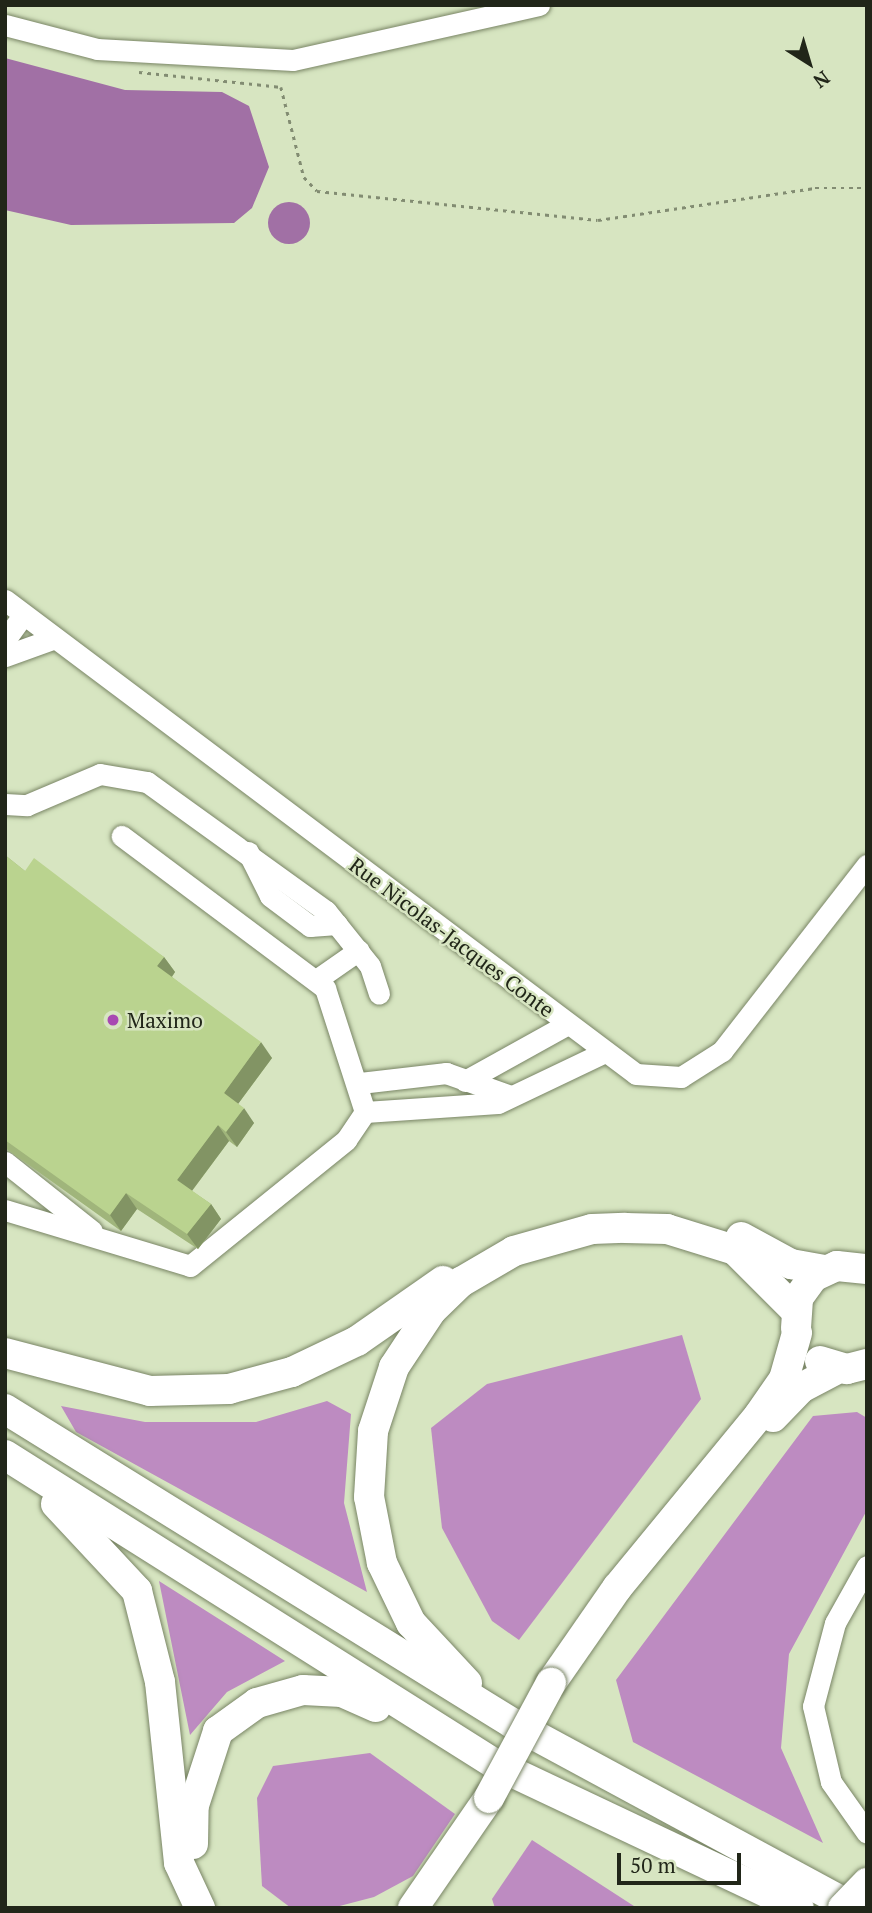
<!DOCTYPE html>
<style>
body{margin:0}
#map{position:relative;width:872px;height:1913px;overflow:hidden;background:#d7e5c1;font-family:"PT Serif",serif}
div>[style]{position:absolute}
.forest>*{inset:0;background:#bd8bc1}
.water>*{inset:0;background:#a170a5}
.round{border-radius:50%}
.path>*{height:2.5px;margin-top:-1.25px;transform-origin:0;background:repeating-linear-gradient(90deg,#828c72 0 3.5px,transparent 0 8.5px)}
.roads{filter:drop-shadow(0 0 2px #798565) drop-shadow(0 0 2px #798565)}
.minor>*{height:21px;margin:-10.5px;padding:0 10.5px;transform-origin:10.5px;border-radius:10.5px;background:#fff}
.highway>*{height:30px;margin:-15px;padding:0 15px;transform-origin:15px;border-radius:15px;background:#fff}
.bridges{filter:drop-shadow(0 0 2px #798565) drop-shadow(0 0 2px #798565)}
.highway-bridge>*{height:30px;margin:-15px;padding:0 15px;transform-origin:15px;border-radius:15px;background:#fff}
.wall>*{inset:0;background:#a0b57b}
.shaded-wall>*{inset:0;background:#829464}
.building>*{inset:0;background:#bad38f}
.dots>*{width:19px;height:19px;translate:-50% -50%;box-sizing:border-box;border:4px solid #d7e5c1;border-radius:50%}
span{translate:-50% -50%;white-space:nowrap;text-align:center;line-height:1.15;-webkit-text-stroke:5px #d7e5c1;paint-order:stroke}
.street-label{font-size:21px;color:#212619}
.poi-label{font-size:21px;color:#212619}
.left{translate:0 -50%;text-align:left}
.frame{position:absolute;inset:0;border:7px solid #212619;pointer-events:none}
.north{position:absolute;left:774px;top:28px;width:70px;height:70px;-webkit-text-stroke:5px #d7e5c1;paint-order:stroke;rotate:143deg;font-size:19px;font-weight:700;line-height:28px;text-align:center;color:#212619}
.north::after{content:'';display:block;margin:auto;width:24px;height:32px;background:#212619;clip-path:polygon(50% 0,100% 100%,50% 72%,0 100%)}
.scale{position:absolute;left:617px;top:1853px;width:124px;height:32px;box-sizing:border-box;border:4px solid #212619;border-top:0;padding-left:9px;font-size:21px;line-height:24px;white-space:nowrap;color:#212619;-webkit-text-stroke:5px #d7e5c1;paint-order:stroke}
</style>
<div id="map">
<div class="forest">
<div style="clip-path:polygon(682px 1335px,701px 1399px,519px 1640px,492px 1621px,442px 1528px,431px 1428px,487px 1384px)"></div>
<div style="clip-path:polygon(327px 1401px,351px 1414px,344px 1503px,367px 1592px,76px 1432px,61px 1406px,145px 1422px,256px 1422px)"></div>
<div style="clip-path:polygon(857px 1412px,867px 1418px,867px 1510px,789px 1654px,781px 1748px,823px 1843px,633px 1742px,616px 1680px,813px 1416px)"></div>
<div style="clip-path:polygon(159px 1581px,285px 1661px,227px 1692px,190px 1735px)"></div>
<div style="clip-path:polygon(370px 1753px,455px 1814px,413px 1876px,374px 1897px,332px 1908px,291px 1908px,262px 1886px,257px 1798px,273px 1766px)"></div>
<div style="clip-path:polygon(532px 1840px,637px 1908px,495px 1908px,492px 1899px)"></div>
</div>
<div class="water">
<div style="clip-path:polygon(5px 58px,125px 90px,222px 92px,249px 106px,269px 167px,252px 208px,234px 223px,71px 225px,5px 210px)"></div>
<div class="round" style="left:268px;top:202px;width:42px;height:42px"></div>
</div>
<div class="path">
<div style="left:139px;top:72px;width:143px;rotate:6deg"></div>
<div style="left:281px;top:87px;width:93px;rotate:75.7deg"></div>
<div style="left:304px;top:177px;width:19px;rotate:47deg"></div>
<div style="left:317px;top:191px;width:282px;rotate:5.9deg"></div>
<div style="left:598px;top:220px;width:219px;rotate:-8.4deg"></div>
<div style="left:815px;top:188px;width:52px"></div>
</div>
<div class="roads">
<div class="minor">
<div style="left:5px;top:25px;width:95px;rotate:14.6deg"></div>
<div style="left:97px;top:49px;width:196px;rotate:3.2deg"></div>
<div style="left:293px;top:60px;width:252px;rotate:-12.6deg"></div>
<div style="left:5px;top:600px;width:789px;rotate:36.91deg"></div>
<div style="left:636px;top:1074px;width:45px;rotate:3.8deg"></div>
<div style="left:681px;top:1077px;width:49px;rotate:-32.4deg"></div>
<div style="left:722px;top:1051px;width:236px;rotate:-52.1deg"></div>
<div style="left:5px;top:640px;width:31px;rotate:-54deg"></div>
<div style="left:5px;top:656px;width:53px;rotate:-19.8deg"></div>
<div style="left:5px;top:804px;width:22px;rotate:3deg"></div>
<div style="left:27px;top:805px;width:79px;rotate:-23deg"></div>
<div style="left:100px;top:774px;width:48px;rotate:9.7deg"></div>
<div style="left:147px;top:782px;width:221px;rotate:35.8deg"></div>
<div style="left:326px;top:911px;width:70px;rotate:51.3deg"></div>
<div style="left:370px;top:966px;width:29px;rotate:72deg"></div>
<div style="left:248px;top:852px;width:49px;rotate:63.4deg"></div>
<div style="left:270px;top:896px;width:50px;rotate:36.9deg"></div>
<div style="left:310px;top:926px;width:27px;rotate:-4deg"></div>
<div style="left:316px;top:980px;width:52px;rotate:-34.9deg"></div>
<div style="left:465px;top:1081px;width:118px;rotate:-29deg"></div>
<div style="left:360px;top:1083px;width:87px;rotate:-6.6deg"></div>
<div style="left:446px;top:1073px;width:69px;rotate:19.5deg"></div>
<div style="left:365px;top:1112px;width:133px;rotate:-3.9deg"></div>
<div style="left:498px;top:1103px;width:119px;rotate:-25.5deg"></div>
<div style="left:5px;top:1162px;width:111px;rotate:38.4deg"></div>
<div style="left:5px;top:1210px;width:193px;rotate:16.8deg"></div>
<div style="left:190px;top:1266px;width:201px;rotate:-38.9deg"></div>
<div style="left:346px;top:1140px;width:34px;rotate:-56deg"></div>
<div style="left:365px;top:1112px;width:130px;rotate:-107.9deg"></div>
<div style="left:325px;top:988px;width:254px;rotate:-143.2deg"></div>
<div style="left:867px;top:1566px;width:65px;rotate:119.3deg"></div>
<div style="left:835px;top:1623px;width:86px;rotate:104.8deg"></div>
<div style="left:813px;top:1706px;width:78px;rotate:76.7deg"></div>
<div style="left:831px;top:1782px;width:62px;rotate:54.8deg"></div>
</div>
<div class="highway">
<div style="left:741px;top:1237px;width:57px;rotate:28.4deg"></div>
<div style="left:791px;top:1264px;width:34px;rotate:10deg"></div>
<div style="left:796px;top:1328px;width:30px;rotate:-86deg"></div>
<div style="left:798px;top:1298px;width:26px;rotate:-54deg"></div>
<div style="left:813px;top:1277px;width:26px;rotate:-25deg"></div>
<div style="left:837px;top:1266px;width:30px;rotate:6deg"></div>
<div style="left:5px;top:1353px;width:150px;rotate:14.7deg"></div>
<div style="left:150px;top:1391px;width:79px;rotate:-1.5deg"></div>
<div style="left:229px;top:1389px;width:65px;rotate:-15.1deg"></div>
<div style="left:292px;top:1372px;width:72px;rotate:-25.5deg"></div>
<div style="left:357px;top:1341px;width:105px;rotate:-34.9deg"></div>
<div style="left:820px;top:1361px;width:28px;rotate:17deg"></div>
<div style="left:847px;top:1369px;width:21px;rotate:-14deg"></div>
<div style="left:5px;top:1409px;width:596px;rotate:31.77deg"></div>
<div style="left:512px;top:1723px;width:389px;rotate:28.4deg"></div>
<div style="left:773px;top:1417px;width:40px;rotate:-46deg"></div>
<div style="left:801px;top:1388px;width:43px;rotate:-27.8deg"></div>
<div style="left:5px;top:1455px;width:579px;rotate:32.24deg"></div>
<div style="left:495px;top:1764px;width:336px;rotate:25.3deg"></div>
<div style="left:56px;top:1504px;width:119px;rotate:47deg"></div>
<div style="left:137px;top:1591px;width:94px;rotate:75.8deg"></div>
<div style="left:160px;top:1682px;width:182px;rotate:84deg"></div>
<div style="left:179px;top:1863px;width:50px;rotate:65deg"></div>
<div style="left:467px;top:1683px;width:82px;rotate:-133deg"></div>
<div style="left:411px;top:1623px;width:67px;rotate:-115.8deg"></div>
<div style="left:382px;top:1563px;width:67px;rotate:-101.1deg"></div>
<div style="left:369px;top:1497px;width:66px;rotate:-86.5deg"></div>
<div style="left:373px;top:1431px;width:67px;rotate:-71.8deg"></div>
<div style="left:394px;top:1367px;width:67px;rotate:-56.5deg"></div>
<div style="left:431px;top:1311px;width:42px;rotate:-44deg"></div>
<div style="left:461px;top:1282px;width:61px;rotate:-30.3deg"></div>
<div style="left:514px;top:1251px;width:81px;rotate:-15.8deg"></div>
<div style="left:592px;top:1229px;width:33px;rotate:-2deg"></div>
<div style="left:625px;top:1228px;width:42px;rotate:1.4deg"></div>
<div style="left:667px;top:1229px;width:71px;rotate:17.2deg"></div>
<div style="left:735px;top:1250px;width:85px;rotate:45deg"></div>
<div style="left:551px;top:1683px;width:116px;rotate:-55.2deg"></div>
<div style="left:617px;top:1588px;width:224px;rotate:-50.6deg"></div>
<div style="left:759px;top:1415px;width:44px;rotate:-55.2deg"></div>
<div style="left:784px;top:1379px;width:48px;rotate:-74.2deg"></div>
<div style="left:193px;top:1844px;width:39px;rotate:-89deg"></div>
<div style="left:194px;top:1805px;width:78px;rotate:-72deg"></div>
<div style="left:218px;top:1731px;width:48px;rotate:-35.7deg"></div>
<div style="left:257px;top:1703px;width:48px;rotate:-15.8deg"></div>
<div style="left:303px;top:1690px;width:39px;rotate:3deg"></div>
<div style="left:342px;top:1692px;width:37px;rotate:24deg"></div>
<div style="left:413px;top:1908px;width:134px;rotate:-55.4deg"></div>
</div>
</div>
<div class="bridges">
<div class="highway-bridge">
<div style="left:489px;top:1798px;width:131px;rotate:-61.7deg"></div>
<div style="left:843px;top:1908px;width:35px;rotate:-46deg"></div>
</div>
</div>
<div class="wall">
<div style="clip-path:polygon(5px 855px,25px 871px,164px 957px,175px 972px,172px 977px,272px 1058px,238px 1104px,254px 1123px,237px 1147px,229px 1141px,192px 1191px,211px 1204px,221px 1219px,198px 1249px,137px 1209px,121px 1231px,5px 1148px)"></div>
</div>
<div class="shaded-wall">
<div style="clip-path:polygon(164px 957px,175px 972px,168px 982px,157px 966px)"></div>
<div style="clip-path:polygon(261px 1042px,272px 1058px,235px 1108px,224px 1093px)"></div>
<div style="clip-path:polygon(244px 1108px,254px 1123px,237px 1147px,226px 1132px)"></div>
<div style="clip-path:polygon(218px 1125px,229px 1141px,188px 1196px,177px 1180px)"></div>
<div style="clip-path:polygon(126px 1193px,137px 1209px,121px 1231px,110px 1215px)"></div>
<div style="clip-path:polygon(211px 1204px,221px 1219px,198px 1249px,187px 1234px)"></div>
</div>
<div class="building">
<div style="clip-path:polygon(5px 855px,25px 871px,34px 858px,164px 957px,157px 966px,261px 1042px,224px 1093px,244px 1108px,226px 1132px,218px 1125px,177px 1180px,211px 1204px,187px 1234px,126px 1193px,110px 1215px,5px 1140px)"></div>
</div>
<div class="dots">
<div style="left:113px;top:1020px;background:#a849b2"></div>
</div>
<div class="street-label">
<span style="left:452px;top:937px;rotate:37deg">Rue Nicolas-Jacques Conte</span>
</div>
<div class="poi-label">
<span class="left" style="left:127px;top:1020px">Maximo</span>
</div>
<div class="frame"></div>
<div class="north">N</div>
<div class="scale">50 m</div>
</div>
